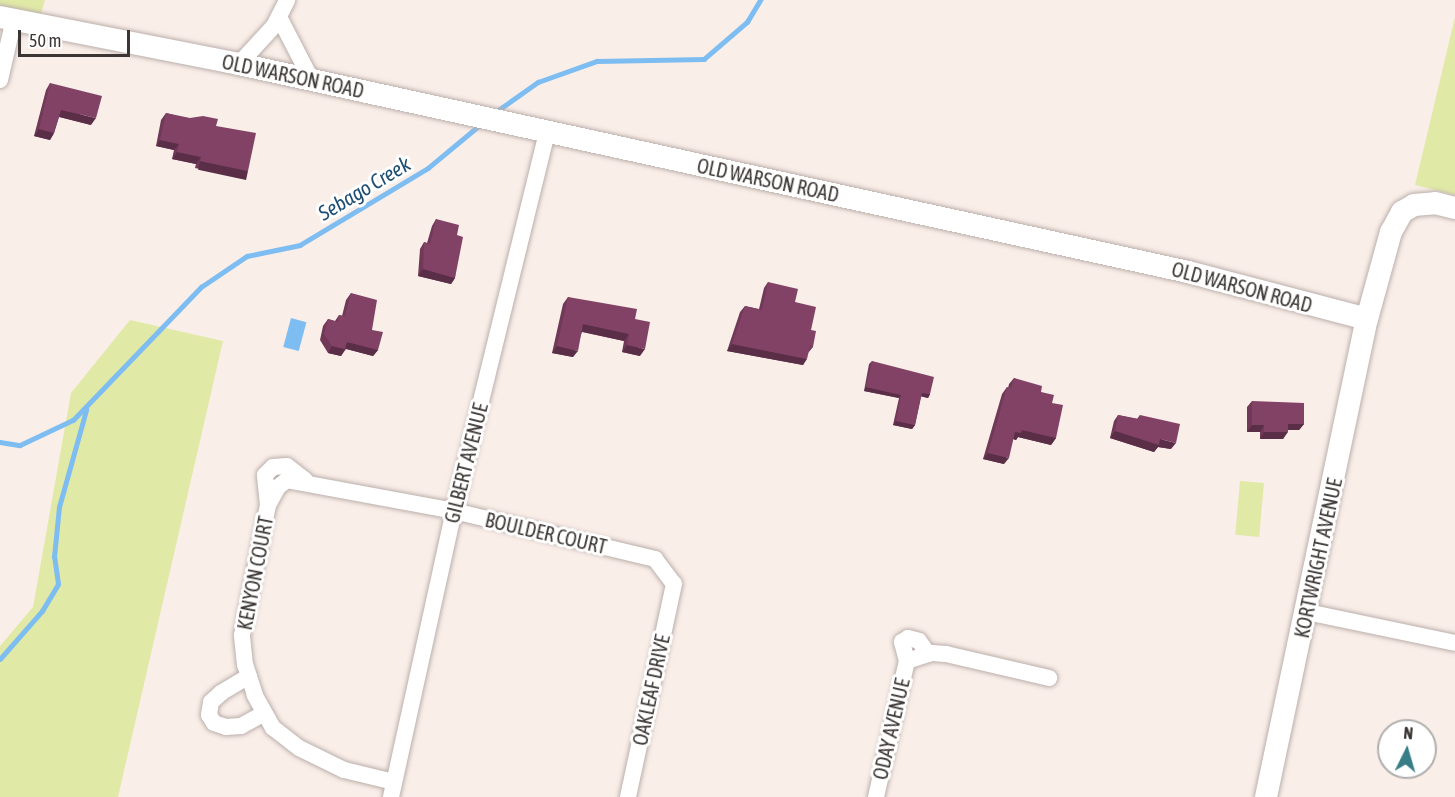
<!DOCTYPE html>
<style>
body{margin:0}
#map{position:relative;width:1455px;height:797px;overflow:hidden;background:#faeee9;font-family:"Asap Condensed",sans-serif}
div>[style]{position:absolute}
.green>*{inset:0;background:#e1e9a7;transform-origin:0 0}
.water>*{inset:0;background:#7dbdf1;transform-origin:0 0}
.stream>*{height:4.5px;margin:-2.25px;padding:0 2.25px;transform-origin:2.25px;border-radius:2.25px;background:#7dbdf1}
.roads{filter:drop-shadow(0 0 2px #bbafab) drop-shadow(0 0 2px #bbafab)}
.street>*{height:16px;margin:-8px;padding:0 8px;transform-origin:8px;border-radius:8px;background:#fff}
.secondary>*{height:22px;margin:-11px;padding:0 11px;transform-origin:11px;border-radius:11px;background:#fff}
.wall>*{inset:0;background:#703958}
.shaded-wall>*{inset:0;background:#5b2e47;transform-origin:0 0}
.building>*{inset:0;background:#824266}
span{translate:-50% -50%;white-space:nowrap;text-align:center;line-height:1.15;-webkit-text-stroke:6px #fff;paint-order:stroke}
.street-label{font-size:20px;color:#3b3634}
.water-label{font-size:21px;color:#1f4e71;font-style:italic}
.north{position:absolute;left:1377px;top:719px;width:60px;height:60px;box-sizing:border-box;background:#fff;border:2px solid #b1afae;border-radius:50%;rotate:5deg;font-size:16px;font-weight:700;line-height:24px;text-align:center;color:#3b3634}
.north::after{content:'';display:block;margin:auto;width:21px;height:27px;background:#367d87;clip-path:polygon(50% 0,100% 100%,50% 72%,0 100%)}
.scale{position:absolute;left:18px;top:30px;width:112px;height:27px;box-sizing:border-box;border:3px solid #3b3634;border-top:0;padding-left:8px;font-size:18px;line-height:21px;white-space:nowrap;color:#3b3634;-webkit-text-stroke:4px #fff;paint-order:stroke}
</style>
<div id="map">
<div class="green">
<div style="clip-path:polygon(0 0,45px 0,41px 14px,0 8px)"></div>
<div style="clip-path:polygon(1455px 17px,1455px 195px,1415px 185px)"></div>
<div style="clip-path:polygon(130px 320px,223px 341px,118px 797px,0 797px,0 646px,33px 607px,71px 393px)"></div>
<div style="left:1240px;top:481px;width:24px;height:54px;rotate:5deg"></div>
</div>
<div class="water">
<div style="left:291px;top:318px;width:16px;height:30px;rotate:15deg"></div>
</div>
<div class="stream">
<div style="left:494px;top:113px;width:54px;rotate:-35.2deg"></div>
<div style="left:538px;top:82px;width:63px;rotate:-19.6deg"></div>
<div style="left:597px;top:61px;width:107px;rotate:-1.1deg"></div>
<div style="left:704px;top:59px;width:57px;rotate:-40.7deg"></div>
<div style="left:747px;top:22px;width:26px;rotate:-59deg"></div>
<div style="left:0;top:442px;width:20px;rotate:9deg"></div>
<div style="left:20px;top:445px;width:59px;rotate:-25.3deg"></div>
<div style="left:73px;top:420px;width:185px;rotate:-46.1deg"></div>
<div style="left:201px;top:287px;width:55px;rotate:-34deg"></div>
<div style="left:247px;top:256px;width:54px;rotate:-11.7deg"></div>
<div style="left:300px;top:245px;width:149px;rotate:-31deg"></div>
<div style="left:428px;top:168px;width:69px;rotate:-39.7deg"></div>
<div style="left:0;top:659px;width:64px;rotate:-48.8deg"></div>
<div style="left:42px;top:611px;width:31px;rotate:-59deg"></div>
<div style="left:58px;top:584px;width:27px;rotate:-98deg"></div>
<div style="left:54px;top:557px;width:50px;rotate:-84.3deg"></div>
<div style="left:59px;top:507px;width:101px;rotate:-74.4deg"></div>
</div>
<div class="roads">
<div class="street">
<div style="left:279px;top:17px;width:70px;rotate:62.7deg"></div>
<div style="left:239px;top:64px;width:52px;rotate:-47.4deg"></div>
<div style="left:274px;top:26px;width:29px;rotate:-63deg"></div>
<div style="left:0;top:80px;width:63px;rotate:-77.1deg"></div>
<div style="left:268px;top:505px;width:30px;rotate:-96deg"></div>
<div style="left:265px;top:475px;width:11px;rotate:-45deg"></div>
<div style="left:273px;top:467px;width:14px;rotate:-4deg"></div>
<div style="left:287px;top:466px;width:23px;rotate:38deg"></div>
<div style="left:1307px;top:612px;width:151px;rotate:11.8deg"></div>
<div style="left:907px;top:661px;width:26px;rotate:-18deg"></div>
<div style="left:932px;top:653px;width:14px;rotate:4deg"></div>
<div style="left:946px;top:654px;width:106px;rotate:13.1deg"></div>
<div style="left:907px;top:661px;width:20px;rotate:-105deg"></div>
<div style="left:902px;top:642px;width:7px;rotate:-34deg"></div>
<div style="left:908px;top:638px;width:11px;rotate:15deg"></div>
<div style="left:919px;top:641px;width:16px;rotate:55deg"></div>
<div style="left:249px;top:676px;width:33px;rotate:149deg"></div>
<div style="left:221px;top:693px;width:13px;rotate:138deg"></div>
<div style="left:211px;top:702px;width:13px;rotate:99deg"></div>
<div style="left:209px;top:715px;width:9px;rotate:58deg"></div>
<div style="left:214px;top:723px;width:13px;rotate:18deg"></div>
<div style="left:226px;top:727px;width:15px;rotate:-4deg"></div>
<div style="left:241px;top:726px;width:26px;rotate:-29deg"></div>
<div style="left:394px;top:782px;width:51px;rotate:-166.5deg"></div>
<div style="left:344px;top:770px;width:50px;rotate:-153.9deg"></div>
<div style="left:299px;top:748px;width:33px;rotate:-142deg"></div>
<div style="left:273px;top:728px;width:38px;rotate:-119deg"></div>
<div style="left:255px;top:695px;width:32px;rotate:-108deg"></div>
<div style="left:245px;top:665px;width:30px;rotate:-96deg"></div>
<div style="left:242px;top:635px;width:133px;rotate:-78.7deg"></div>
<div style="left:268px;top:505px;width:21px;rotate:-61deg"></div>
<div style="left:278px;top:487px;width:11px;rotate:-38deg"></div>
<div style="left:287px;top:480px;width:170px;rotate:10.5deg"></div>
<div style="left:454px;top:511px;width:207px;rotate:13.4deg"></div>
<div style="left:655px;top:559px;width:31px;rotate:53deg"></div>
<div style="left:674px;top:584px;width:218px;rotate:102.2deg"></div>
<div style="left:391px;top:797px;width:293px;rotate:-77.6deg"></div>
<div style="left:454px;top:511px;width:391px;rotate:-76.2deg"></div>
<div style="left:876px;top:797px;width:139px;rotate:-77.2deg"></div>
</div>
<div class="secondary">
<div style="left:0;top:17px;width:244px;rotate:11.1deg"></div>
<div style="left:239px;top:64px;width:972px;rotate:12.36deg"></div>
<div style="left:1188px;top:272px;width:185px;rotate:14.7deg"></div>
<div style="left:1266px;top:797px;width:489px;rotate:-78.1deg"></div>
<div style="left:1367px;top:319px;width:90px;rotate:-74.6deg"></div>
<div style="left:1391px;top:232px;width:23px;rotate:-61deg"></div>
<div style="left:1402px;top:212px;width:14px;rotate:-30deg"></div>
<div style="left:1414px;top:205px;width:21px;rotate:-5deg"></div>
<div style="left:1435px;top:203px;width:21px;rotate:14deg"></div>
</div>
</div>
<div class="wall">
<div style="clip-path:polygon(50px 83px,91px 125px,59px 117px,54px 133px,50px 140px,34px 136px,46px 90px)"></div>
<div style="clip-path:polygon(166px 113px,216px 126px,248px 171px,243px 178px,195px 168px,196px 164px,172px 159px,174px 150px,156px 146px,161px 120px)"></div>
<div style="clip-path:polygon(436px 219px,457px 235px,455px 278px,451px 284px,418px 276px,420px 249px,424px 242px,427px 243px,432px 226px)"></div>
<div style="clip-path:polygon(768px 282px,795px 302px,811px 330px,813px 347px,808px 353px,803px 365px,727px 351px,740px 312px,745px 306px,759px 309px,764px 288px)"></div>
<div style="clip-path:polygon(351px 293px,372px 330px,378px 350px,373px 356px,346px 349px,341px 356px,328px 353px,320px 340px,323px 326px,328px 319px,335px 321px,339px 315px,342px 316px,346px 300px)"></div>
<div style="clip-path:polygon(568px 297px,635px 319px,640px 356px,622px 352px,624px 341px,582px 332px,573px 357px,552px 353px,563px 304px)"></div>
<div style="clip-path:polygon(872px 361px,930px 394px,928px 398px,921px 396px,915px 425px,912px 429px,893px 425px,899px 398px,864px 391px,869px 364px)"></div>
<div style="clip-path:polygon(1014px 378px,1041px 392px,1052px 403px,1056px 438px,1051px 445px,1018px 437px,1016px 440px,1013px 439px,1004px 464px,983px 459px,1002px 394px,1007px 387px,1008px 388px,1009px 384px)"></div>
<div style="clip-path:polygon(1252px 401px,1304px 424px,1299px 430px,1288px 430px,1283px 439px,1260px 439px,1260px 432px,1247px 432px,1247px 407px)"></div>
<div style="clip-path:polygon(1118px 415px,1137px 419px,1140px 415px,1171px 449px,1158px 447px,1154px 452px,1110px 438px,1114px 421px)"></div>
</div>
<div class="shaded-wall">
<div style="clip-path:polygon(61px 110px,96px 118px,91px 125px,56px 116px)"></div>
<div style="clip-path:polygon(39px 129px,54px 133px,50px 140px,34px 136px)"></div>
<div style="clip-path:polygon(160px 140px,179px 144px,174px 150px,156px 146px)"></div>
<div style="clip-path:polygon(177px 152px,201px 157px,196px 164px,172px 159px)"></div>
<div style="left:200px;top:161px;width:49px;height:9px;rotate:12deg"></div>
<div style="clip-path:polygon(423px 269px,455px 278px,451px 284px,418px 276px)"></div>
<div style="clip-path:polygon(583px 324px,629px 334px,624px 341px,579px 331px)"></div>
<div style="clip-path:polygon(347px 342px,378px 350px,373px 356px,343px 348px)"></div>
<div style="clip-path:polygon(732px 344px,807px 359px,803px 365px,727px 351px)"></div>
<div style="clip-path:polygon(627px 345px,645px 349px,640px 356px,622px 352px)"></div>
<div style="clip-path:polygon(332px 346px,345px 349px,341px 356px,328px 353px)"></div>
<div style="clip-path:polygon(557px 346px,578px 351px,573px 357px,552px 353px)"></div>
<div style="clip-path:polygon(866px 387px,901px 395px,899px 398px,864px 391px)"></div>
<div style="clip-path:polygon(922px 393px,930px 394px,928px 398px,919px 396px)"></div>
<div style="clip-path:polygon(896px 421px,915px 425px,912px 429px,893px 425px)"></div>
<div style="clip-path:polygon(1288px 424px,1304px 424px,1299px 430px,1283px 430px)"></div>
<div style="clip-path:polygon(1252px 425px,1264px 425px,1260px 432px,1247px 432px)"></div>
<div style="clip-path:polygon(1022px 430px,1056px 438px,1051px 445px,1018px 437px,1016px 440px,1010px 438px,1015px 432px)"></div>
<div style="clip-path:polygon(1115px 431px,1160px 439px,1176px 443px,1171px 449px,1158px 447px,1154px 452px,1110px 438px)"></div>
<div style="clip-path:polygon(1264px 432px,1288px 432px,1283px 439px,1260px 439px)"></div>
<div style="clip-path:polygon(988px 453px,1009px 458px,1004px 464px,983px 459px)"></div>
</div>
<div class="building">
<div style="clip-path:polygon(50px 83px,102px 96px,96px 118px,61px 110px,54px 133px,39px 129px)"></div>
<div style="clip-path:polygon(166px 113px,190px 118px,203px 116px,218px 119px,216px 126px,256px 133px,248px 171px,200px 161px,201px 157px,177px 152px,179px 144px,160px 140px)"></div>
<div style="clip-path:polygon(436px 219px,459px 225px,457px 235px,463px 237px,455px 278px,423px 269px,424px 242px,430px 244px)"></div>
<div style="clip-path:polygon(768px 282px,798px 289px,795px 302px,816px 307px,811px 330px,816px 331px,813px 347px,810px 346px,807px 359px,732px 344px,745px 306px,762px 310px)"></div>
<div style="clip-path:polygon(351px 293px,377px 300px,372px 330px,383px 332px,378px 350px,347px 342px,345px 349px,332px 346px,324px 334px,328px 319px,338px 322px,339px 315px,345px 316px)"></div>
<div style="clip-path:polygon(568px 297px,637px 309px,635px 319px,650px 322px,645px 349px,627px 345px,629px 334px,583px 324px,578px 351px,557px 346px)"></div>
<div style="clip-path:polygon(872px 361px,934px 377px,930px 394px,922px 393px,915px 425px,896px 421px,901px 395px,866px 387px)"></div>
<div style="clip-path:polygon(1014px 378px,1042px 386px,1041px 392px,1054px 395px,1052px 403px,1063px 405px,1056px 438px,1022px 430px,1021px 433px,1015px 432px,1009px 458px,988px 453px,1007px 387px,1011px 388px)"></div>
<div style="clip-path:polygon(1252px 401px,1304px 403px,1304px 424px,1288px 424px,1288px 432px,1264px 432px,1264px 425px,1252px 425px)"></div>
<div style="clip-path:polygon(1118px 415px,1139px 419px,1140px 415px,1180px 424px,1176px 443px,1160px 439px,1159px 445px,1115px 431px)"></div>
</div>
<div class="street-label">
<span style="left:293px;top:76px;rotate:12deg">OLD WARSON ROAD</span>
<span style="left:768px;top:180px;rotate:12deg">OLD WARSON ROAD</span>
<span style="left:1242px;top:287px;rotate:15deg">OLD WARSON ROAD</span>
<span style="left:466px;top:463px;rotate:-76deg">GILBERT AVENUE</span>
<span style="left:546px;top:533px;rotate:13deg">BOULDER COURT</span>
<span style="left:1318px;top:558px;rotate:-78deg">KORTWRIGHT AVENUE</span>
<span style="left:255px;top:573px;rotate:-79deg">KENYON COURT</span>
<span style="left:651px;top:690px;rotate:-78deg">OAKLEAF DRIVE</span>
<span style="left:891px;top:729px;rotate:-77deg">ODAY AVENUE</span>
</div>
<div class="water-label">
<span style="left:364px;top:188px;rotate:-31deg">Sebago Creek</span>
</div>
<div class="north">N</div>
<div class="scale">50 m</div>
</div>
